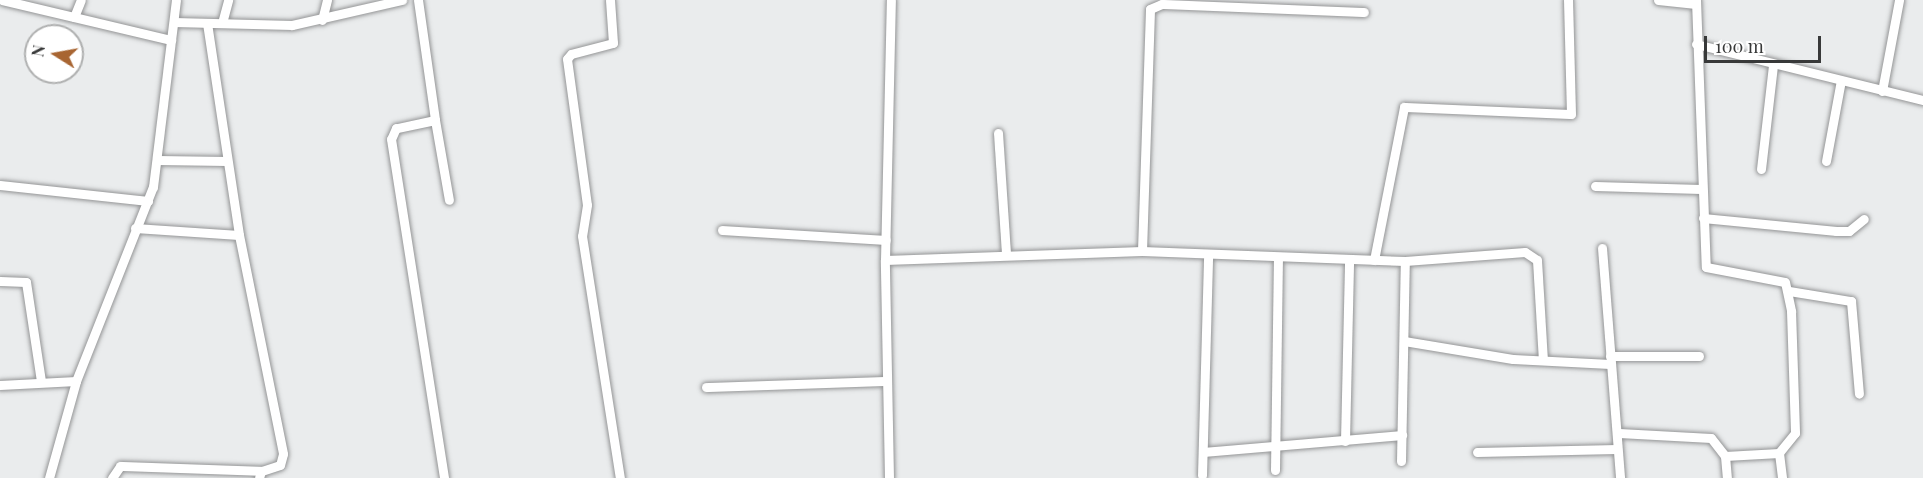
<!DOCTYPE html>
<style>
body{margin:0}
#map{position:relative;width:1923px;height:478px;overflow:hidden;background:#eaeced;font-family:"Playfair Display",serif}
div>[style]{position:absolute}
.roads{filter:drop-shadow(0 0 2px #949596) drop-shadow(0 0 2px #949596)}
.street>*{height:9px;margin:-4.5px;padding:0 4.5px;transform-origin:4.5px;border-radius:4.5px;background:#fff}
span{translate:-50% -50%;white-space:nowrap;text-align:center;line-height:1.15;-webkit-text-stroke:5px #fff;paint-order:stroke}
.north{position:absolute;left:24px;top:24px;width:60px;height:60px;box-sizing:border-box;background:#fff;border:2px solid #afb0b0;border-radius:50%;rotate:281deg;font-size:16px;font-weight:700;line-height:24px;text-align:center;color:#383939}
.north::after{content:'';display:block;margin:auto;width:21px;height:27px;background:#a86532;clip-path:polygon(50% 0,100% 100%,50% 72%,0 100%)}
.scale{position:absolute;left:1704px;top:36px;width:117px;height:27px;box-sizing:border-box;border:3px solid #383939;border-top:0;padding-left:8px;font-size:18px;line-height:21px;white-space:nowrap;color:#383939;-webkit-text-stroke:4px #fff;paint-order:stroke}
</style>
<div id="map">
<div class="roads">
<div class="street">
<div style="left:2px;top:0;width:174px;rotate:13.3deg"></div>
<div style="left:418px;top:0;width:121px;rotate:81.9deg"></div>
<div style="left:435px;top:120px;width:40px;rotate:168deg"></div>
<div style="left:396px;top:128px;width:12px;rotate:114deg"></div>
<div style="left:391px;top:139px;width:343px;rotate:81.1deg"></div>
<div style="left:610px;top:0;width:43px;rotate:86deg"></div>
<div style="left:613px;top:43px;width:43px;rotate:165.3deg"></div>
<div style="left:571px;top:54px;width:6px;rotate:129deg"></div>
<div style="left:567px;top:59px;width:147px;rotate:82.2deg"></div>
<div style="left:587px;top:205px;width:31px;rotate:99deg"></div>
<div style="left:582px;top:236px;width:245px;rotate:81.1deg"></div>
<div style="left:1658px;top:0;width:38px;rotate:6deg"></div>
<div style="left:1696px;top:0;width:267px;rotate:87.9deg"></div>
<div style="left:1706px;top:267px;width:80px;rotate:10.8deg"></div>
<div style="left:1785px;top:282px;width:30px;rotate:78deg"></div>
<div style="left:1791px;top:311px;width:122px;rotate:88.1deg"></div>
<div style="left:1795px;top:433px;width:26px;rotate:129deg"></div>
<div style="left:1779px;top:453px;width:54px;rotate:176.8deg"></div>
<div style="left:74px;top:17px;width:18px;rotate:-68deg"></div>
<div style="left:322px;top:20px;width:21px;rotate:-76deg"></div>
<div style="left:174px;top:22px;width:118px;rotate:1.5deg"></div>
<div style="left:292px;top:25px;width:113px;rotate:-12.8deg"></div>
<div style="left:207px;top:23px;width:214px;rotate:81.4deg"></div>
<div style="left:239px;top:235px;width:223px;rotate:78.6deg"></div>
<div style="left:283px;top:454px;width:11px;rotate:105deg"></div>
<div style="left:280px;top:465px;width:20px;rotate:162deg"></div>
<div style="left:261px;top:471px;width:7px;rotate:106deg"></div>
<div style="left:222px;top:23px;width:24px;rotate:-75deg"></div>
<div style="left:1696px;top:44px;width:234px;rotate:13.9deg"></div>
<div style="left:1882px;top:91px;width:93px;rotate:-79.4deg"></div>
<div style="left:435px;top:120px;width:81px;rotate:80.1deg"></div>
<div style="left:998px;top:133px;width:120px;rotate:86.2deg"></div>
<div style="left:157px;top:160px;width:70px;rotate:0.8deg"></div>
<div style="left:1826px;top:161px;width:82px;rotate:-79.5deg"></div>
<div style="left:1761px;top:169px;width:105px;rotate:-83.4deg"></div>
<div style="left:0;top:185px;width:149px;rotate:6.2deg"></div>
<div style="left:1595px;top:186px;width:106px;rotate:1.6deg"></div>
<div style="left:1703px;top:218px;width:134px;rotate:5.6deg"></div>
<div style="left:1836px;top:231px;width:13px"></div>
<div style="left:1849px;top:231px;width:19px;rotate:-39deg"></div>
<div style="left:135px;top:228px;width:104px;rotate:3.9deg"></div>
<div style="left:722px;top:230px;width:164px;rotate:3.5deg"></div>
<div style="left:1602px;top:248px;width:231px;rotate:85.5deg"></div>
<div style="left:1142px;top:251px;width:242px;rotate:-88.1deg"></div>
<div style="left:1150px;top:9px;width:13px;rotate:-23deg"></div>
<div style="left:1162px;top:4px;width:202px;rotate:2.3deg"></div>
<div style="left:885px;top:260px;width:257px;rotate:-2deg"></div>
<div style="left:1142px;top:251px;width:263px;rotate:2.2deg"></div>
<div style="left:1405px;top:261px;width:120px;rotate:-4.3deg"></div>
<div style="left:1525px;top:252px;width:14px;rotate:34deg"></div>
<div style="left:1537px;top:260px;width:100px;rotate:86.6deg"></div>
<div style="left:1374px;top:260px;width:156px;rotate:-78.9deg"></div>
<div style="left:1404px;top:107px;width:167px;rotate:2.4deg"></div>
<div style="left:1571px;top:114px;width:114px;rotate:-91.5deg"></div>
<div style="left:0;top:281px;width:26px;rotate:2deg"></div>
<div style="left:26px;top:282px;width:100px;rotate:81.4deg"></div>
<div style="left:1789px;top:291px;width:63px;rotate:9.2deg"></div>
<div style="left:1851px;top:301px;width:93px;rotate:85.1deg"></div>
<div style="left:1404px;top:341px;width:110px;rotate:9.4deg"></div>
<div style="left:1513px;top:359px;width:97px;rotate:3deg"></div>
<div style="left:1610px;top:356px;width:89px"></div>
<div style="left:0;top:385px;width:76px;rotate:-3deg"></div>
<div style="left:706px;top:387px;width:181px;rotate:-1.9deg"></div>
<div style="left:1619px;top:433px;width:92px;rotate:3.1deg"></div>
<div style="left:1711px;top:438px;width:23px;rotate:52deg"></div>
<div style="left:1725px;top:456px;width:22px;rotate:85deg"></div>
<div style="left:1345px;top:441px;width:182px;rotate:-88.7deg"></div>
<div style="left:1203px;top:452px;width:200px;rotate:-4.9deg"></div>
<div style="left:1477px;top:452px;width:140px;rotate:-1.2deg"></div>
<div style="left:1779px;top:453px;width:25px;rotate:83deg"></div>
<div style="left:1401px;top:461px;width:200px;rotate:-88.9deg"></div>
<div style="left:1275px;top:470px;width:213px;rotate:-89.2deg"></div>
<div style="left:1202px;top:475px;width:221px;rotate:-88.4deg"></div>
<div style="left:49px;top:478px;width:101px;rotate:-74.4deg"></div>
<div style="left:76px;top:381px;width:209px;rotate:-68.4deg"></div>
<div style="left:153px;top:187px;width:188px;rotate:-83deg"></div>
<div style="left:112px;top:478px;width:14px;rotate:-56deg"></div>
<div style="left:120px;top:466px;width:141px;rotate:2deg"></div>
<div style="left:889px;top:478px;width:218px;rotate:-91.1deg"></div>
<div style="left:885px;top:260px;width:260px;rotate:-88.7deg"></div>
</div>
</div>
<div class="north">N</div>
<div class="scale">100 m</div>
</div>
